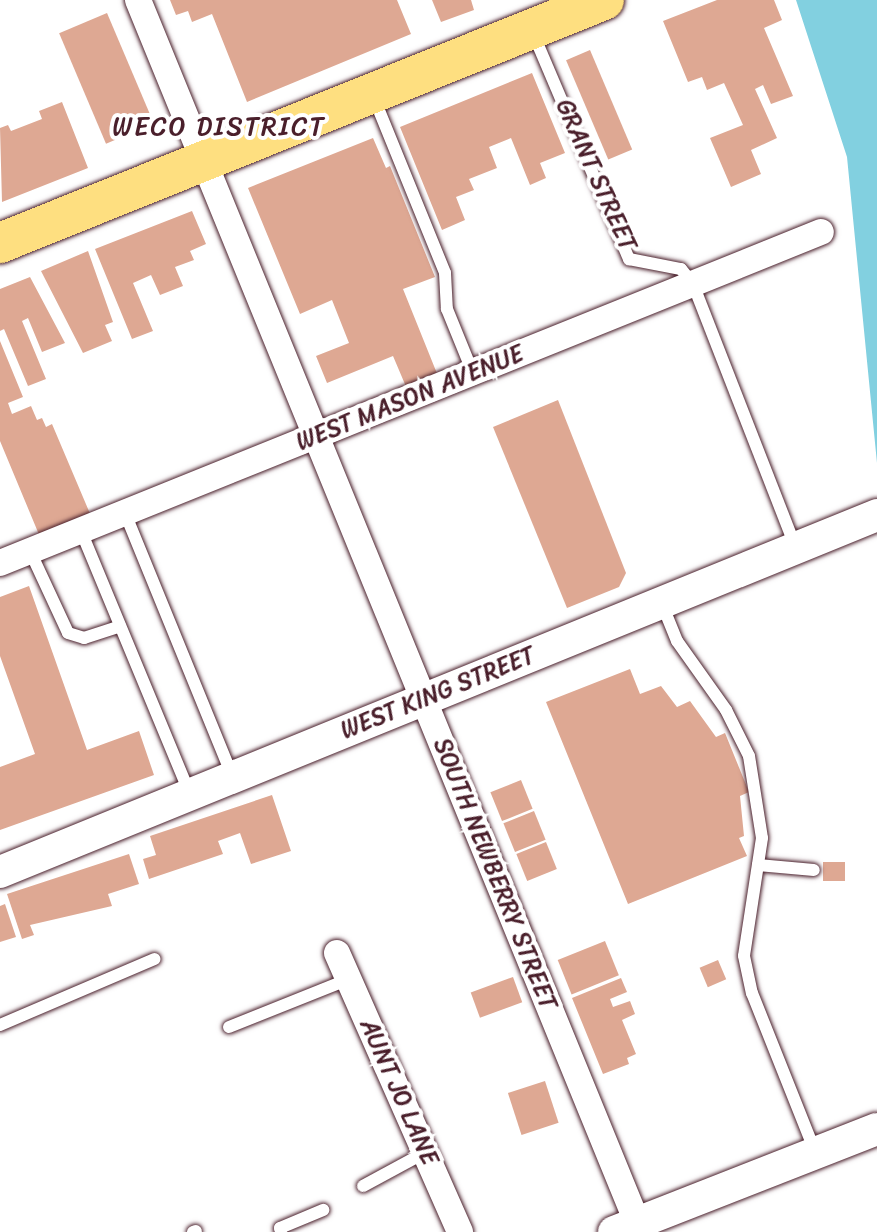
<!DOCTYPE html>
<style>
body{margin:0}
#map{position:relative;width:877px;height:1232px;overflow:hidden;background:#fff;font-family:Sriracha,sans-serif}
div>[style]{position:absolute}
.water>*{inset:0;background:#82d0e0}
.building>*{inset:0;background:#dea893;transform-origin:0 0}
.roads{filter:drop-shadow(0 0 2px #4a1f2b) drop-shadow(0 0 2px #4a1f2b)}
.service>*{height:12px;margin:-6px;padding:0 6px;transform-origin:6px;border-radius:6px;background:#fff}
.minor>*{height:26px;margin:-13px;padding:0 13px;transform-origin:13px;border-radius:13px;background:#fff}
.tertiary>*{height:32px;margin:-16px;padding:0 16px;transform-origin:16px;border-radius:16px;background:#fff}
.primary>*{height:40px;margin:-20px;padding:0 20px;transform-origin:20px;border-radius:20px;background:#fedf80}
span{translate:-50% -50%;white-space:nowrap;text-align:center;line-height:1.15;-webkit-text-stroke:8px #fff;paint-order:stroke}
.street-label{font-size:24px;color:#4a1f2b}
.neighbourhood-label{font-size:26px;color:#4a1f2b;letter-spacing:2px}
</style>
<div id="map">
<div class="water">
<div style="clip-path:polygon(796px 0,877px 0,877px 463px,847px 157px)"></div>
</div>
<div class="building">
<div style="clip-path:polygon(170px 0,397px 0,411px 34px,247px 102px,212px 14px,192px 22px,188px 11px,176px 15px)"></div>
<div style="clip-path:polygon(432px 0,471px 0,474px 10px,441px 22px)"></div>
<div style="clip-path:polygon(717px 0,774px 0,782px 20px,764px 28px,793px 96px,771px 104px,763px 85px,755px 89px,777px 138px,751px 150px,761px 174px,731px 187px,710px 138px,743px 125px,724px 83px,707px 90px,702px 77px,688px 82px,663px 21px)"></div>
<div style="left:107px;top:13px;width:120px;height:52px;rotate:67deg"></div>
<div style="left:590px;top:50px;width:108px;height:26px;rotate:67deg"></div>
<div style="clip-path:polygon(532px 73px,565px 153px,540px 163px,546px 178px,530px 185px,511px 138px,489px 147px,497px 168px,469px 179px,474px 190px,456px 197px,465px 220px,442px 230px,400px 127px)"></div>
<div style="clip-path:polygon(62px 102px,88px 168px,2px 202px,0 128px,8px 125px,11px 131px,42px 119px,39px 111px)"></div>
<div style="clip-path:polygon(373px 138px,386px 168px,390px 166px,435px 277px,403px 289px,438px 376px,407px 389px,393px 356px,327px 383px,316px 356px,349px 343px,332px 300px,300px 314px,248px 188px)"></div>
<div style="clip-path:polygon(192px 211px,206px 244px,190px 251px,194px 260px,175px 267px,183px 286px,160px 295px,151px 275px,133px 283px,153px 331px,132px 339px,95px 249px)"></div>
<div style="clip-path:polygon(88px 251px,113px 322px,105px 325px,112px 341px,83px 353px,41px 271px)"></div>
<div style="clip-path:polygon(30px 277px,65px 343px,42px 352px,28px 318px,22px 321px,46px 379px,28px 386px,4px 329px,0 331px,0 289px)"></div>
<div style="clip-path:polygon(0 341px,23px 397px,8px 403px,12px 414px,31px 406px,37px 420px,42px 418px,46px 427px,52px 424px,91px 516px,40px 537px,0 441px)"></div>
<div style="clip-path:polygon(558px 400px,626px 573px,619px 587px,567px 608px,493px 427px)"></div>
<div style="clip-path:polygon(29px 586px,87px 750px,139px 731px,154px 775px,0 830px,0 767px,35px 754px,0 656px,0 597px)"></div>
<div style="clip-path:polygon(630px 669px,640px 694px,661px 686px,677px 707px,690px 701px,716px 737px,725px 733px,749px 792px,740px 796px,744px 836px,739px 838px,747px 856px,628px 904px,546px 702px)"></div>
<div style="left:521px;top:780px;width:31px;height:33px;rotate:68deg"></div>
<div style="clip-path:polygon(272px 795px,291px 851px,251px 864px,240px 833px,218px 841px,223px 854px,149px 879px,143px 859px,156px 855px,150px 836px)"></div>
<div style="left:534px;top:811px;width:31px;height:33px;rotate:68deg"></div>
<div style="left:546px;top:842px;width:29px;height:32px;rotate:68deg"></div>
<div style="clip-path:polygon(129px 854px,139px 884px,108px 894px,112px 906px,30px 925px,34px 935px,22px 939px,7px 894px)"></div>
<div style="left:823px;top:862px;width:22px;height:19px"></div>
<div style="clip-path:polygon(5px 904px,16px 937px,0 942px,0 906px)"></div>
<div style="left:605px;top:941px;width:37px;height:51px;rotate:68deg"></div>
<div style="left:718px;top:960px;width:21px;height:20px;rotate:67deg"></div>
<div style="left:513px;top:977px;width:27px;height:45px;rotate:70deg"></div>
<div style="clip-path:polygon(621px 978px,627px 992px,610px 999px,613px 1007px,630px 1001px,635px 1014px,622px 1020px,636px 1054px,627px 1058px,629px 1064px,603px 1074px,572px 998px)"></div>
<div style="left:545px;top:1081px;width:44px;height:39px;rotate:72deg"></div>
</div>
<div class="roads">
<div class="service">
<div style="left:533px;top:33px;width:246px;rotate:67deg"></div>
<div style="left:629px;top:259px;width:53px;rotate:10.9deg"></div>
<div style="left:681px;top:269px;width:19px;rotate:51deg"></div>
<div style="left:693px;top:284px;width:283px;rotate:68.7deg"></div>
<div style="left:374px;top:98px;width:189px;rotate:67.9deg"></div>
<div style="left:445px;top:273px;width:36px;rotate:87deg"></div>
<div style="left:447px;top:309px;width:69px;rotate:67.9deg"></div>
<div style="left:125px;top:513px;width:285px;rotate:67.8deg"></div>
<div style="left:81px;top:531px;width:285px;rotate:67.5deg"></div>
<div style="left:30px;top:551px;width:90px;rotate:65.1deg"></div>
<div style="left:68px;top:633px;width:17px;rotate:17deg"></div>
<div style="left:84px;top:638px;width:38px;rotate:-18deg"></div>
<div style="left:662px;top:604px;width:40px;rotate:68deg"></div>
<div style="left:677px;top:641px;width:85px;rotate:54.6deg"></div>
<div style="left:726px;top:710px;width:51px;rotate:63.4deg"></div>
<div style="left:749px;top:756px;width:83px;rotate:81deg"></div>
<div style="left:762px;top:838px;width:119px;rotate:98.7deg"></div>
<div style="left:744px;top:956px;width:38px;rotate:78deg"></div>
<div style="left:752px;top:993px;width:170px;rotate:68.3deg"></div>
<div style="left:758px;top:865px;width:56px;rotate:5.1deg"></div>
<div style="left:0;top:1025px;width:168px;rotate:-23.1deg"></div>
<div style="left:229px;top:1027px;width:129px;rotate:-21.8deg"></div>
<div style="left:363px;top:1186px;width:72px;rotate:-28.4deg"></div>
<div style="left:193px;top:1232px;width:3px;rotate:-18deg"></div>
<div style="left:281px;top:1232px;width:4px;rotate:-104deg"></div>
<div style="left:280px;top:1228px;width:47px;rotate:-22.7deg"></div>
</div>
<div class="minor">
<div style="left:138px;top:0;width:1331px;rotate:67.79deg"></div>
<div style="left:0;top:563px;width:885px;rotate:-21.96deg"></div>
<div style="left:337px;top:953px;width:305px;rotate:66.2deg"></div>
</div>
<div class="tertiary">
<div style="left:0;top:872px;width:947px;rotate:-22.15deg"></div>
<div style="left:614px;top:1232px;width:282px;rotate:-21.4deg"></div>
</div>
<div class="primary">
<div style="left:0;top:243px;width:651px;rotate:-21.92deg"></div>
</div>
</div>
<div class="street-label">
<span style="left:596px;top:175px;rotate:66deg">GRANT STREET</span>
<span style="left:410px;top:398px;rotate:-22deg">WEST MASON AVENUE</span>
<span style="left:438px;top:693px;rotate:-22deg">WEST KING STREET</span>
<span style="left:495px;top:874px;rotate:68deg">SOUTH NEWBERRY STREET</span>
<span style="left:399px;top:1092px;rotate:66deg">AUNT JO LANE</span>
</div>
<div class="neighbourhood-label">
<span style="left:219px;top:127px">WECO DISTRICT</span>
</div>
</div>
